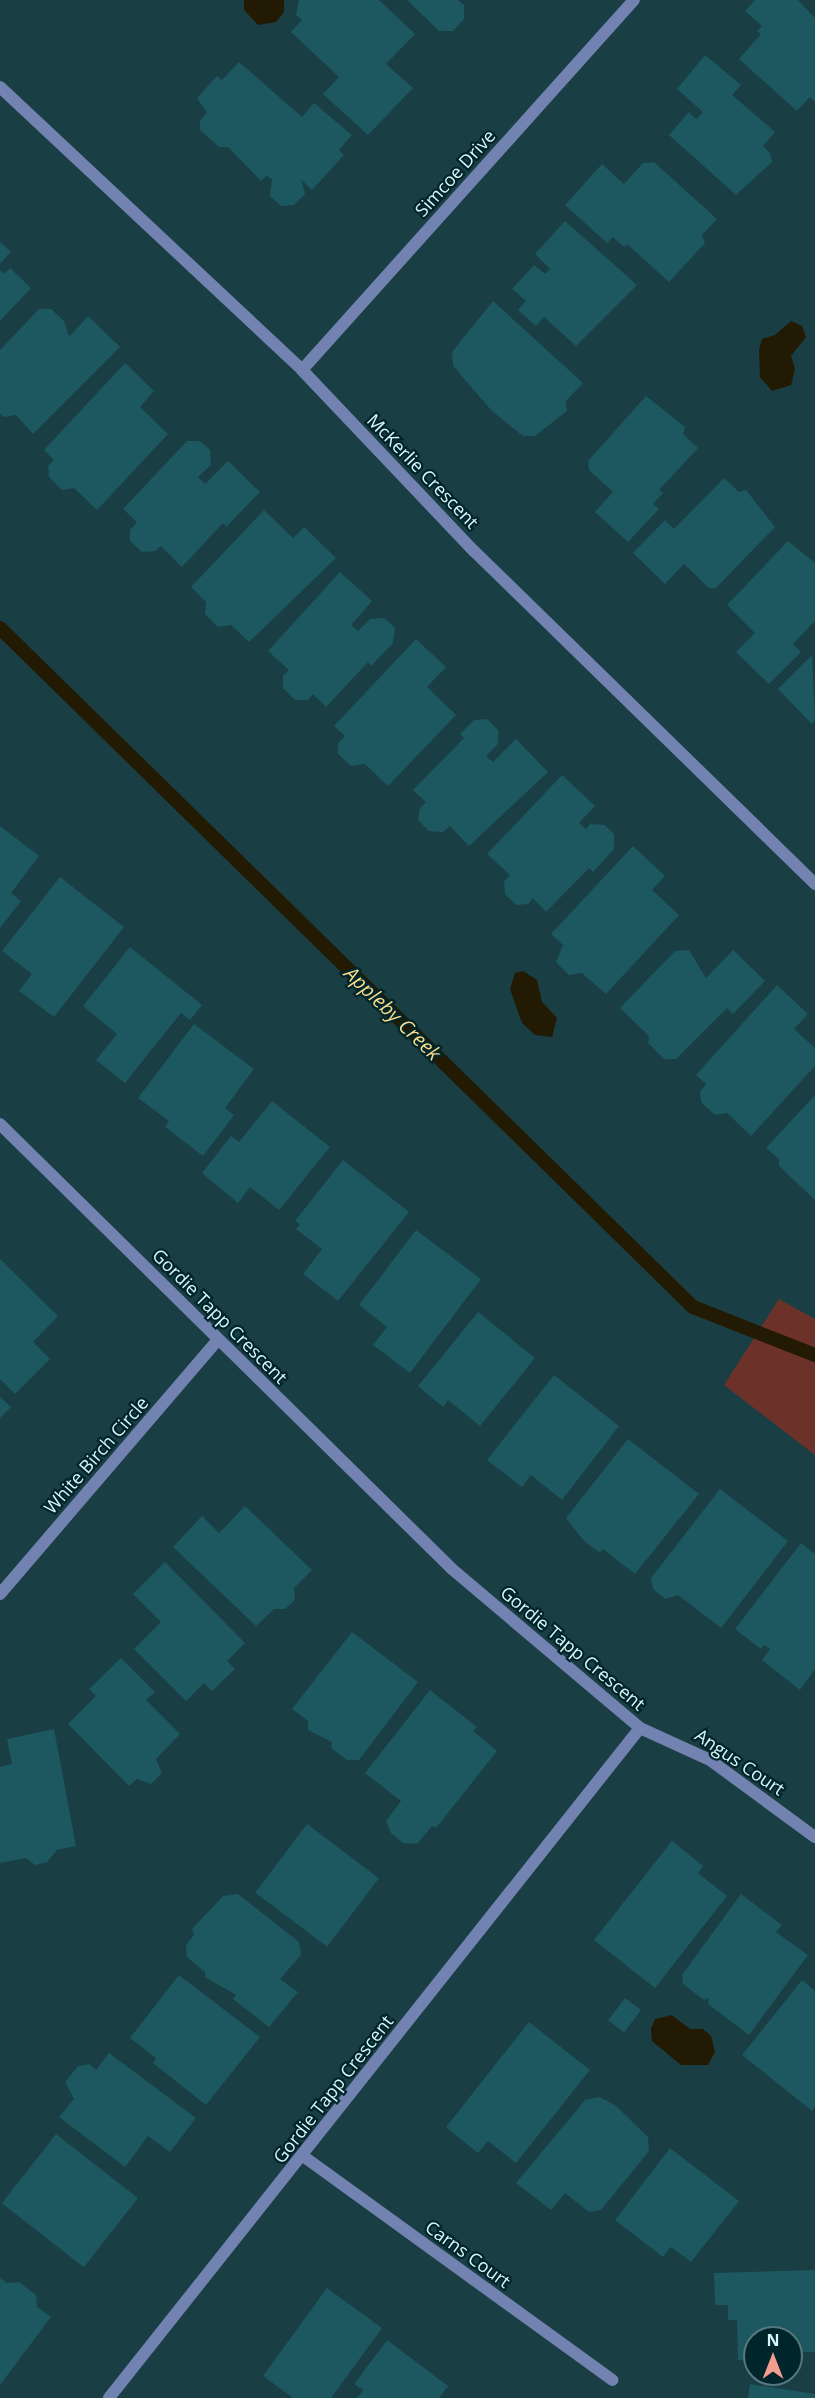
<!DOCTYPE html>
<style>
body{margin:0}
#map{position:relative;width:815px;height:2398px;overflow:hidden;background:#193e44;font-family:"Open Sans",sans-serif}
div>[style]{position:absolute}
.green>*{inset:0;background:#6c322a}
.water>*{inset:0;background:#231a03}
.stream>*{height:14px;margin:-7px;padding:0 7px;transform-origin:7px;border-radius:7px;background:#231a03}
.building>*{inset:0;background:#1d5760;transform-origin:0 0}
.street>*{height:12px;margin:-6px;padding:0 6px;transform-origin:6px;border-radius:6px;background:#7383b1}
span{translate:-50% -50%;white-space:nowrap;text-align:center;line-height:1.15;-webkit-text-stroke:4.5px #00252b;paint-order:stroke}
.street-label{font-size:18px;color:#d8f7fc}
.water-label{font-size:20px;color:#f9db8a;font-style:italic}
.north{position:absolute;left:743px;top:2326px;width:60px;height:60px;box-sizing:border-box;background:#00252b;border:2px solid #56797f;border-radius:50%;rotate:0deg;font-size:16px;font-weight:700;line-height:24px;text-align:center;color:#d8f7fc}
.north::after{content:'';display:block;margin:auto;width:21px;height:27px;background:#f59d8e;clip-path:polygon(50% 0,100% 100%,50% 72%,0 100%)}
</style>
<div id="map">
<div class="green">
<div style="clip-path:polygon(779px 1299px,815px 1319px,815px 1455px,724px 1385px)"></div>
</div>
<div class="water">
<div style="clip-path:polygon(244px 0,284px 0,284px 12px,276px 22px,258px 25px,244px 10px)"></div>
<div style="clip-path:polygon(791px 321px,802px 326px,806px 337px,791px 356px,795px 369px,791px 385px,772px 391px,760px 377px,759px 350px,762px 339px,775px 335px)"></div>
<div style="clip-path:polygon(523px 971px,537px 980px,542px 1002px,557px 1018px,552px 1037px,535px 1035px,522px 1023px,510px 989px,515px 973px)"></div>
<div style="clip-path:polygon(672px 2015px,690px 2029px,703px 2029px,711px 2036px,715px 2052px,708px 2065px,681px 2065px,652px 2041px,651px 2029px,655px 2019px)"></div>
</div>
<div class="stream">
<div style="left:0;top:628px;width:970px;rotate:44.42deg"></div>
<div style="left:693px;top:1307px;width:131px;rotate:21.5deg"></div>
</div>
<div class="building">
<div style="clip-path:polygon(299px 0,379px 0,415px 34px,386px 64px,413px 88px,368px 135px,323px 94px,339px 77px,291px 32px,302px 20px,296px 15px)"></div>
<div style="clip-path:polygon(407px 0,458px 0,464px 5px,464px 19px,453px 31px,439px 31px)"></div>
<div style="clip-path:polygon(755px 0,798px 0,815px 18px,815px 102px,810px 97px,797px 111px,739px 59px,761px 34px,757px 31px,762px 26px,745px 11px)"></div>
<div style="clip-path:polygon(705px 55px,741px 85px,732px 95px,775px 132px,763px 146px,770px 153px,772px 162px,736px 195px,669px 135px,689px 112px,696px 119px,703px 112px,677px 89px)"></div>
<div style="clip-path:polygon(239px 62px,302px 117px,314px 103px,352px 135px,339px 150px,344px 155px,312px 190px,301px 179px,305px 194px,294px 205px,281px 206px,270px 196px,272px 180px,267px 175px,261px 181px,228px 147px,219px 147px,200px 130px,200px 121px,207px 113px,197px 98px,217px 76px,222px 80px)"></div>
<div style="clip-path:polygon(654px 162px,717px 219px,702px 235px,705px 243px,669px 282px,627px 244px,624px 247px,613px 237px,607px 243px,565px 205px,602px 164px,624px 184px,643px 163px)"></div>
<div style="clip-path:polygon(565px 221px,637px 285px,576px 346px,544px 317px,536px 326px,518px 310px,526px 301px,512px 289px,534px 265px,545px 274px,550px 269px,535px 254px)"></div>
<div style="clip-path:polygon(0 242px,11px 252px,0 264px)"></div>
<div style="clip-path:polygon(10px 268px,31px 288px,0 321px,0 270px,4px 274px)"></div>
<div style="clip-path:polygon(493px 301px,583px 383px,566px 401px,567px 411px,535px 436px,523px 436px,492px 411px,453px 366px,452px 352px)"></div>
<div style="clip-path:polygon(39px 309px,51px 309px,64px 321px,69px 337px,88px 316px,120px 347px,33px 434px,16px 415px,4px 417px,0 414px,0 350px)"></div>
<div style="clip-path:polygon(125px 363px,154px 391px,140px 407px,168px 434px,97px 510px,74px 488px,62px 490px,49px 477px,48px 466px,54px 460px,44px 450px)"></div>
<div style="clip-path:polygon(646px 396px,685px 427px,683px 434px,698px 448px,659px 490px,663px 493px,653px 504px,659px 509px,628px 542px,595px 512px,613px 492px,589px 470px,588px 461px)"></div>
<div style="clip-path:polygon(187px 441px,200px 441px,210px 450px,211px 465px,198px 477px,205px 484px,228px 461px,260px 492px,226px 527px,223px 523px,182px 567px,161px 546px,155px 551px,142px 552px,130px 541px,130px 530px,137px 522px,123px 509px)"></div>
<div style="clip-path:polygon(724px 478px,739px 492px,746px 490px,775px 527px,716px 588px,709px 588px,684px 564px,665px 584px,633px 553px,665px 520px,674px 529px)"></div>
<div style="clip-path:polygon(264px 510px,293px 538px,304px 527px,336px 558px,249px 642px,231px 625px,218px 627px,205px 614px,206px 602px,191px 587px)"></div>
<div style="clip-path:polygon(788px 541px,815px 563px,815px 621px,793px 644px,801px 652px,769px 684px,736px 652px,755px 633px,727px 605px)"></div>
<div style="clip-path:polygon(340px 572px,372px 601px,351px 625px,358px 631px,370px 619px,384px 618px,395px 628px,393px 643px,371px 666px,368px 662px,326px 707px,313px 694px,308px 700px,295px 700px,283px 688px,283px 676px,289px 670px,268px 651px)"></div>
<div style="clip-path:polygon(416px 639px,446px 667px,427px 687px,456px 715px,388px 786px,365px 764px,351px 766px,338px 754px,338px 743px,345px 736px,334px 726px)"></div>
<div style="clip-path:polygon(812px 655px,815px 720px,812px 724px,778px 689px)"></div>
<div style="clip-path:polygon(487px 719px,498px 730px,498px 744px,486px 756px,493px 762px,516px 739px,548px 772px,469px 846px,450px 826px,443px 832px,429px 831px,418px 820px,420px 808px,426px 802px,413px 790px,464px 738px,460px 734px,474px 720px)"></div>
<div style="clip-path:polygon(562px 775px,595px 806px,579px 823px,586px 829px,590px 824px,605px 825px,614px 834px,614px 849px,593px 872px,589px 868px,546px 912px,533px 898px,528px 904px,516px 905px,505px 894px,504px 881px,510px 875px,487px 854px)"></div>
<div style="clip-path:polygon(0 826px,39px 856px,11px 893px,21px 901px,0 928px)"></div>
<div style="clip-path:polygon(633px 846px,665px 876px,652px 890px,679px 915px,606px 994px,582px 973px,569px 975px,556px 962px,563px 945px,551px 934px)"></div>
<div style="clip-path:polygon(60px 877px,124px 927px,54px 1017px,19px 991px,32px 974px,2px 951px)"></div>
<div style="clip-path:polygon(130px 947px,202px 1005px,190px 1020px,181px 1013px,125px 1083px,96px 1060px,117px 1034px,83px 1006px)"></div>
<div style="clip-path:polygon(689px 950px,706px 978px,733px 950px,765px 981px,733px 1014px,727px 1008px,676px 1059px,664px 1059px,648px 1043px,649px 1036px,620px 1008px,675px 951px)"></div>
<div style="clip-path:polygon(777px 985px,808px 1014px,794px 1029px,815px 1048px,815px 1066px,751px 1136px,727px 1113px,715px 1115px,701px 1102px,700px 1092px,706px 1084px,696px 1075px)"></div>
<div style="clip-path:polygon(194px 1024px,254px 1069px,225px 1108px,234px 1115px,203px 1156px,165px 1127px,169px 1121px,138px 1098px)"></div>
<div style="clip-path:polygon(815px 1095px,815px 1200px,779px 1166px,779px 1159px,766px 1148px)"></div>
<div style="clip-path:polygon(272px 1101px,330px 1147px,279px 1210px,250px 1187px,238px 1203px,202px 1173px,231px 1136px,239px 1142px)"></div>
<div style="clip-path:polygon(343px 1160px,409px 1212px,338px 1301px,303px 1274px,322px 1249px,296px 1229px,300px 1224px,295px 1221px)"></div>
<div style="clip-path:polygon(416px 1230px,481px 1279px,410px 1373px,373px 1345px,387px 1327px,359px 1305px)"></div>
<div style="clip-path:polygon(0 1259px,58px 1316px,33px 1342px,50px 1359px,15px 1394px,0 1379px)"></div>
<div style="clip-path:polygon(478px 1312px,535px 1358px,480px 1426px,448px 1400px,443px 1407px,418px 1386px)"></div>
<div style="clip-path:polygon(554px 1375px,619px 1426px,562px 1500px,531px 1475px,522px 1487px,487px 1460px)"></div>
<div style="clip-path:polygon(0 1397px,11px 1407px,0 1418px)"></div>
<div style="clip-path:polygon(628px 1439px,699px 1494px,635px 1574px,603px 1549px,600px 1553px,583px 1540px,566px 1518px)"></div>
<div style="clip-path:polygon(720px 1489px,788px 1541px,721px 1628px,678px 1595px,665px 1599px,653px 1589px,651px 1578px)"></div>
<div style="clip-path:polygon(245px 1506px,312px 1570px,294px 1588px,295px 1600px,285px 1609px,274px 1609px,256px 1626px,173px 1547px,202px 1516px,219px 1533px)"></div>
<div style="clip-path:polygon(801px 1543px,815px 1554px,815px 1669px,800px 1690px,762px 1660px,770px 1649px,764px 1645px,761px 1649px,735px 1629px)"></div>
<div style="clip-path:polygon(165px 1562px,245px 1643px,227px 1661px,235px 1669px,212px 1691px,204px 1683px,186px 1701px,134px 1649px,161px 1622px,133px 1594px)"></div>
<div style="clip-path:polygon(352px 1632px,418px 1682px,359px 1760px,347px 1760px,331px 1748px,332px 1742px,308px 1730px,308px 1721px,292px 1709px)"></div>
<div style="clip-path:polygon(121px 1658px,155px 1692px,146px 1700px,180px 1734px,156px 1759px,162px 1773px,151px 1784px,137px 1779px,129px 1786px,68px 1724px,96px 1696px,89px 1689px)"></div>
<div style="clip-path:polygon(430px 1690px,477px 1727px,473px 1731px,497px 1751px,436px 1828px,432px 1826px,417px 1844px,403px 1843px,391px 1833px,386px 1821px,401px 1801px,365px 1773px)"></div>
<div style="clip-path:polygon(54px 1729px,76px 1846px,57px 1850px,47px 1862px,35px 1865px,26px 1858px,0 1863px,0 1767px,12px 1764px,7px 1739px)"></div>
<div style="left:307px;top:1824px;width:90px;height:86px;rotate:37deg"></div>
<div style="clip-path:polygon(672px 1841px,703px 1866px,698px 1873px,727px 1896px,655px 1988px,594px 1940px)"></div>
<div style="clip-path:polygon(238px 1894px,299px 1942px,301px 1955px,280px 1979px,298px 1992px,269px 2027px,233px 1999px,236px 1995px,205px 1977px,205px 1972px,187px 1957px,186px 1945px,194px 1935px,192px 1929px,223px 1896px)"></div>
<div style="clip-path:polygon(741px 1894px,782px 1925px,776px 1932px,808px 1955px,749px 2035px,708px 2004px,709px 1998px,704px 2000px,683px 1984px,682px 1975px)"></div>
<div style="clip-path:polygon(179px 1975px,260px 2037px,206px 2105px,153px 2063px,156px 2058px,130px 2038px)"></div>
<div style="clip-path:polygon(802px 1980px,815px 1991px,815px 2106px,812px 2111px,742px 2055px)"></div>
<div style="left:625px;top:1998px;width:20px;height:28px;rotate:37deg"></div>
<div style="clip-path:polygon(529px 2022px,590px 2070px,516px 2163px,488px 2141px,478px 2153px,446px 2127px)"></div>
<div style="clip-path:polygon(109px 2053px,196px 2118px,170px 2152px,148px 2136px,125px 2167px,59px 2117px,74px 2099px,65px 2082px,78px 2066px,89px 2064px,96px 2070px)"></div>
<div style="clip-path:polygon(599px 2097px,615px 2105px,648px 2137px,649px 2151px,601px 2210px,589px 2212px,565px 2193px,551px 2210px,516px 2183px,585px 2100px)"></div>
<div style="left:56px;top:2134px;width:104px;height:88px;rotate:38deg"></div>
<div style="clip-path:polygon(670px 2148px,739px 2201px,691px 2262px,671px 2247px,663px 2257px,615px 2220px)"></div>
<div style="clip-path:polygon(815px 2270px,815px 2352px,791px 2352px,791px 2338px,755px 2338px,755px 2360px,738px 2360px,737px 2320px,728px 2320px,728px 2305px,715px 2305px,714px 2273px)"></div>
<div style="clip-path:polygon(0 2278px,7px 2283px,19px 2282px,36px 2295px,37px 2307px,51px 2317px,0 2385px)"></div>
<div style="clip-path:polygon(327px 2288px,382px 2328px,331px 2398px,293px 2398px,263px 2376px)"></div>
<div style="clip-path:polygon(387px 2340px,448px 2386px,439px 2398px,357px 2398px,363px 2390px,354px 2384px)"></div>
<div style="clip-path:polygon(750px 2384px,815px 2394px,815px 2398px,748px 2398px)"></div>
</div>
<div class="street">
<div style="left:0;top:87px;width:414px;rotate:43.1deg"></div>
<div style="left:302px;top:370px;width:250px;rotate:46.5deg"></div>
<div style="left:474px;top:551px;width:477px;rotate:44.3deg"></div>
<div style="left:302px;top:370px;width:497px;rotate:-48.1deg"></div>
<div style="left:0;top:1124px;width:634px;rotate:44.55deg"></div>
<div style="left:452px;top:1569px;width:246px;rotate:40.2deg"></div>
<div style="left:640px;top:1728px;width:855px;rotate:128.4deg"></div>
<div style="left:0;top:1594px;width:335px;rotate:-49.4deg"></div>
<div style="left:640px;top:1728px;width:77px;rotate:24.6deg"></div>
<div style="left:710px;top:1760px;width:130px;rotate:36.3deg"></div>
<div style="left:303px;top:2156px;width:382px;rotate:35.9deg"></div>
</div>
<div class="street-label">
<span style="left:455px;top:173px;rotate:-48deg">Simcoe Drive</span>
<span style="left:423px;top:471px;rotate:46deg">McKerlie Crescent</span>
<span style="left:220px;top:1316px;rotate:45deg">Gordie Tapp Crescent</span>
<span style="left:96px;top:1455px;rotate:-49deg">White Birch Circle</span>
<span style="left:573px;top:1648px;rotate:40deg">Gordie Tapp Crescent</span>
<span style="left:740px;top:1762px;rotate:34deg">Angus Court</span>
<span style="left:333px;top:2089px;rotate:-52deg">Gordie Tapp Crescent</span>
<span style="left:468px;top:2254px;rotate:36deg">Carns Court</span>
</div>
<div class="water-label">
<span style="left:393px;top:1013px;rotate:44deg">Appleby Creek</span>
</div>
<div class="north">N</div>
</div>
